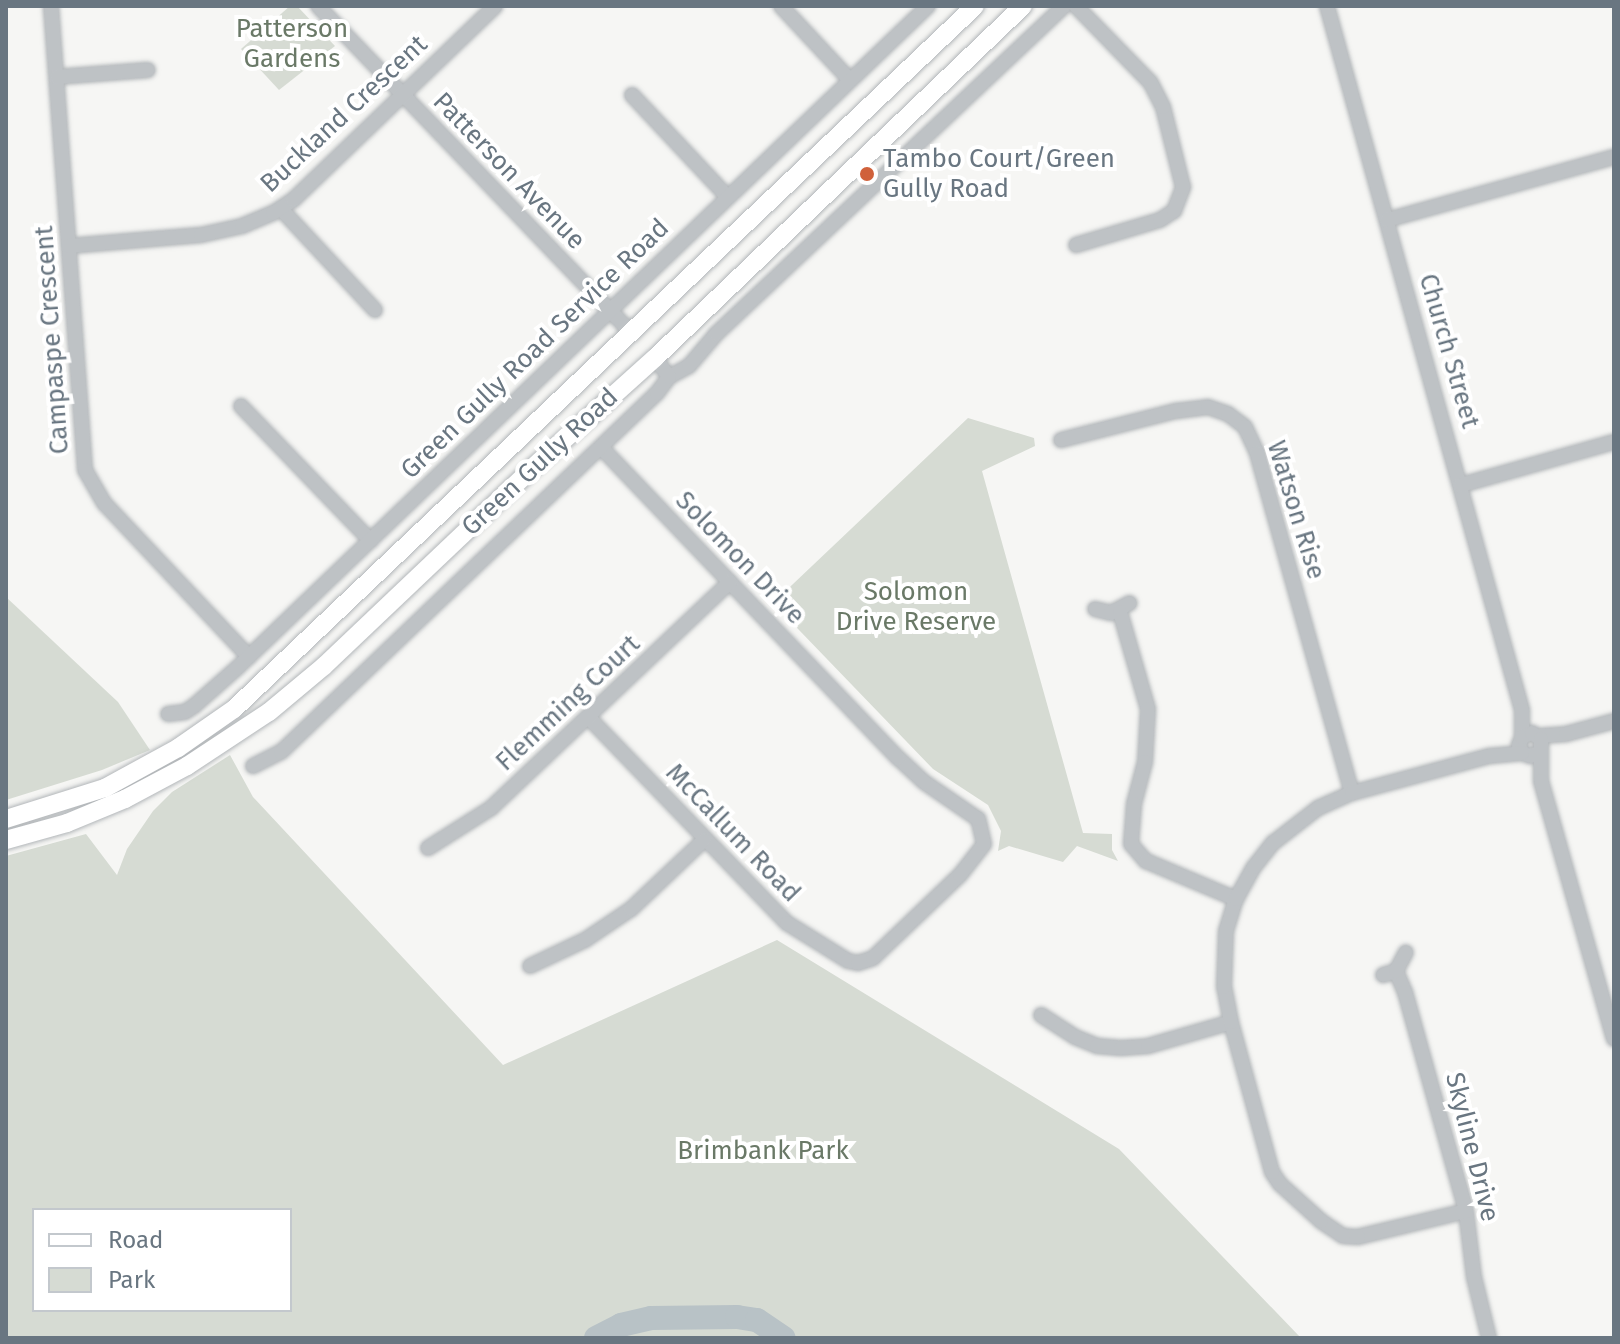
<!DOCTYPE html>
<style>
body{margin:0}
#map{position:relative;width:1620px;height:1344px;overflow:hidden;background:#f6f6f4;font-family:"Fira Sans",sans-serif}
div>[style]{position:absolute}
.green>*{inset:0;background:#d6dbd3}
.river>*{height:24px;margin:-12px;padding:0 12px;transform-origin:12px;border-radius:12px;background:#b8c2c6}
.roads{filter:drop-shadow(0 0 2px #b2b6b9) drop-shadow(0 0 2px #b2b6b9)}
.minor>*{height:14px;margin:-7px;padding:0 7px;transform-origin:7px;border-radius:7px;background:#bec2c5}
.major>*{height:18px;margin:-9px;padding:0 9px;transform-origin:9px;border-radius:9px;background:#fff}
.dots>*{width:22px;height:22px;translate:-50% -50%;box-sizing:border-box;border:4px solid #fff;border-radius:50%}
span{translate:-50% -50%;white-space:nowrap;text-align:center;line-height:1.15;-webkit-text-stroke:8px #fff;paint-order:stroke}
.park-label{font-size:26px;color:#6a7967}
.street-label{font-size:26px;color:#697681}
.poi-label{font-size:26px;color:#697681}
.left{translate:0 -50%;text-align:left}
.frame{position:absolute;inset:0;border:8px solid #697681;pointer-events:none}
.legend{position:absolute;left:32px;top:1208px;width:260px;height:104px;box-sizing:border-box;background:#fff;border:2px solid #c3c8cd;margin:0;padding:10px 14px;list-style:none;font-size:24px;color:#697681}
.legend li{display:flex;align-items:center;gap:16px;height:40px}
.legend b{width:40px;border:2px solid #c3c8cd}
</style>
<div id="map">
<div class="green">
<div style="clip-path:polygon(290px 6px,297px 6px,335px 46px,279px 90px,241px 49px)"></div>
<div style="clip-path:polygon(968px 418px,1034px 438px,1035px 446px,982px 471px,1083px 833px,1112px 834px,1112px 850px,1118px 861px,1077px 846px,1063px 862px,1009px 846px,998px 851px,1001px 831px,988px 805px,933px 769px,773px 603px)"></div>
<div style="clip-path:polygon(6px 597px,118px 702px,150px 750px,102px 770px,6px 800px)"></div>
<div style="clip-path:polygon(evenodd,230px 755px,253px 797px,503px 1065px,777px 940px,1119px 1149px,1300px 1337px,6px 1338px,6px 856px,86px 834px,117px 875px,127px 849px,153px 811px,172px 792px,230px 755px,290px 1210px,290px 1310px,34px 1310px,34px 1210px,290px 1210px)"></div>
</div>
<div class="river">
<div style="left:596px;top:1338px;width:28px;rotate:-27deg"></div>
<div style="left:621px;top:1325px;width:31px;rotate:-13deg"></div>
<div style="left:651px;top:1318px;width:86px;rotate:-0.7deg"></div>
<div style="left:737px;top:1317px;width:20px;rotate:9deg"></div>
<div style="left:757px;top:1320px;width:32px;rotate:34deg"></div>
</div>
<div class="roads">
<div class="minor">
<div style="left:51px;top:6px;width:465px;rotate:85.8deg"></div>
<div style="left:85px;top:470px;width:39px;rotate:60deg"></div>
<div style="left:105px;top:504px;width:210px;rotate:46.7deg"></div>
<div style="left:318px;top:6px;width:454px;rotate:46.2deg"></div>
<div style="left:781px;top:6px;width:100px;rotate:47deg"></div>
<div style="left:1327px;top:6px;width:731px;rotate:74.52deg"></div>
<div style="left:1522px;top:710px;width:27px;rotate:90deg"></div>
<div style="left:57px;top:77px;width:91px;rotate:-4.4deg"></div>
<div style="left:632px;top:95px;width:139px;rotate:46.8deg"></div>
<div style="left:281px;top:209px;width:138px;rotate:47.1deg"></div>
<div style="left:1387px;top:220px;width:236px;rotate:-15.5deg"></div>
<div style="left:1076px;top:245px;width:88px;rotate:-16.6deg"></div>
<div style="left:1160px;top:220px;width:17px;rotate:-33deg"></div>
<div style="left:1174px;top:211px;width:26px;rotate:-69deg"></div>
<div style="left:1183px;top:187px;width:82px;rotate:-104deg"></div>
<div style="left:1163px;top:107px;width:28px;rotate:-117deg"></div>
<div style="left:1150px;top:82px;width:106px;rotate:-134.2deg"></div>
<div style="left:69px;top:246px;width:132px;rotate:-4.8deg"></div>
<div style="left:201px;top:235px;width:42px;rotate:-12.4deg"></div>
<div style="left:242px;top:226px;width:34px;rotate:-23deg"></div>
<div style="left:273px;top:213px;width:24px;rotate:-33deg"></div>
<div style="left:293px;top:200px;width:280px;rotate:-43.8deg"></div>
<div style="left:669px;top:377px;width:23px;rotate:-29deg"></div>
<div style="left:689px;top:366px;width:42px;rotate:-49.8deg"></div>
<div style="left:716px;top:334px;width:478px;rotate:-43.3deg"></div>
<div style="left:241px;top:406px;width:187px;rotate:46.1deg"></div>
<div style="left:1061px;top:440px;width:119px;rotate:-14.2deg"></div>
<div style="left:1176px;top:411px;width:32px;rotate:-7deg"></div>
<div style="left:1208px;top:407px;width:21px;rotate:19deg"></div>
<div style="left:1228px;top:414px;width:21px;rotate:37deg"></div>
<div style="left:1245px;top:427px;width:29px;rotate:65deg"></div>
<div style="left:1257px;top:453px;width:353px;rotate:74.4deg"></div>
<div style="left:1461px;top:485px;width:159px;rotate:-15.7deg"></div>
<div style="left:1095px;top:609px;width:16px;rotate:14deg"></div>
<div style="left:1111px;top:613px;width:21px;rotate:-28deg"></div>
<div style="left:1120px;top:612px;width:101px;rotate:73.9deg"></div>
<div style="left:1148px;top:709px;width:53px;rotate:93.2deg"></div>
<div style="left:1145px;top:762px;width:43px;rotate:104.7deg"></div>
<div style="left:1134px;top:804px;width:40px;rotate:94.3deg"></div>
<div style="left:1131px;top:844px;width:23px;rotate:49deg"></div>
<div style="left:1146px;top:861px;width:98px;rotate:22.9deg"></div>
<div style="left:168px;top:714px;width:17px;rotate:-7deg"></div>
<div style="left:185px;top:712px;width:11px;rotate:-34deg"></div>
<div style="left:194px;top:706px;width:57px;rotate:-41.5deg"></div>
<div style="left:237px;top:668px;width:957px;rotate:-43.77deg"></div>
<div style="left:589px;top:718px;width:285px;rotate:46deg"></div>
<div style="left:787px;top:923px;width:72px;rotate:31.9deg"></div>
<div style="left:848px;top:961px;width:10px;rotate:11deg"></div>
<div style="left:858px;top:963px;width:16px;rotate:-18deg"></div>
<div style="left:873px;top:958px;width:120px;rotate:-43.7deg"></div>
<div style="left:960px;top:875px;width:39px;rotate:-52deg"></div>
<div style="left:984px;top:844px;width:26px;rotate:-103deg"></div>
<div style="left:978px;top:819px;width:65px;rotate:-145.6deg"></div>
<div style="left:924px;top:782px;width:35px;rotate:-137deg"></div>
<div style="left:898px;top:758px;width:430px;rotate:-133.7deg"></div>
<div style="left:1539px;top:736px;width:27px;rotate:-4deg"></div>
<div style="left:1566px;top:734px;width:50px;rotate:-15.2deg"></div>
<div style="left:1539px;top:753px;width:9px;rotate:162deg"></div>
<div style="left:1530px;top:756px;width:9px;rotate:-159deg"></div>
<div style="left:1522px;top:753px;width:9px;rotate:-111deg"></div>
<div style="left:1519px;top:745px;width:9px;rotate:-69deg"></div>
<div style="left:1522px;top:737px;width:11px;rotate:-22deg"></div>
<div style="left:1532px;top:733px;width:11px;rotate:34deg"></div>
<div style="left:1541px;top:739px;width:42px;rotate:90deg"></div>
<div style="left:1541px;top:781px;width:268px;rotate:74.2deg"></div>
<div style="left:253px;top:766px;width:31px;rotate:-27deg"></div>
<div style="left:281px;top:752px;width:520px;rotate:-43.68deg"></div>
<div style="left:657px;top:393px;width:20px;rotate:-53deg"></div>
<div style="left:669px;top:377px;width:24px;rotate:-126deg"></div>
<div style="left:428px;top:848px;width:75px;rotate:-32.4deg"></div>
<div style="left:491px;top:808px;width:329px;rotate:-43.4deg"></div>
<div style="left:530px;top:966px;width:61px;rotate:-25.3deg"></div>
<div style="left:585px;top:940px;width:55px;rotate:-34deg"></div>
<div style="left:631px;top:909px;width:100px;rotate:-43.4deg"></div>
<div style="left:1396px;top:971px;width:23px;rotate:67deg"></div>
<div style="left:1405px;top:992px;width:227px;rotate:74.4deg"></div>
<div style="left:1466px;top:1211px;width:66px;rotate:83.1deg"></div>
<div style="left:1474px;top:1277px;width:63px;rotate:76.2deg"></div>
<div style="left:1383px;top:975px;width:14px;rotate:-17deg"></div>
<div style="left:1396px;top:971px;width:21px;rotate:-62deg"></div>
<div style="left:1041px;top:1015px;width:40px;rotate:32.9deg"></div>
<div style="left:1075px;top:1037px;width:24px;rotate:22deg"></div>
<div style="left:1097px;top:1046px;width:24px;rotate:5deg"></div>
<div style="left:1121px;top:1048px;width:27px;rotate:-4deg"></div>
<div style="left:1148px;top:1046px;width:86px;rotate:-16.1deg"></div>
<div style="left:1466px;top:1211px;width:111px;rotate:166.5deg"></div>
<div style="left:1358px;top:1237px;width:15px;rotate:-176deg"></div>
<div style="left:1343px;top:1236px;width:27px;rotate:-146deg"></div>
<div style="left:1321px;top:1221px;width:55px;rotate:-137.9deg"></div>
<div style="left:1280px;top:1184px;width:14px;rotate:-124deg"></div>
<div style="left:1272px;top:1172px;width:156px;rotate:-105.3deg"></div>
<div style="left:1231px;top:1022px;width:36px;rotate:-101deg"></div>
<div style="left:1224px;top:987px;width:56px;rotate:-88deg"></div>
<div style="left:1226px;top:931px;width:34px;rotate:-73deg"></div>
<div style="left:1236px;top:899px;width:37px;rotate:-61deg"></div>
<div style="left:1254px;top:867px;width:31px;rotate:-52deg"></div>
<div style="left:1273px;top:843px;width:57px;rotate:-37.9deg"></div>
<div style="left:1318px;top:808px;width:37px;rotate:-24deg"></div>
<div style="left:1352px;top:793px;width:142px;rotate:-15.1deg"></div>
<div style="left:1489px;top:756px;width:33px;rotate:-5deg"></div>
</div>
<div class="major">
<div style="left:6px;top:819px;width:104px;rotate:-17.4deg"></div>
<div style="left:105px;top:788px;width:83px;rotate:-28.7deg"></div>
<div style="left:178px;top:748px;width:68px;rotate:-34.9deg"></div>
<div style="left:234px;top:709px;width:1021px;rotate:-43.49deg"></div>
<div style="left:6px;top:840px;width:63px;rotate:-15.6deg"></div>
<div style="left:67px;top:823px;width:63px;rotate:-22.5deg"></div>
<div style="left:125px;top:799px;width:70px;rotate:-28deg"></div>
<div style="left:187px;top:766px;width:98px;rotate:-33.4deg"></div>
<div style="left:269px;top:712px;width:72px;rotate:-39.9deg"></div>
<div style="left:324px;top:666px;width:279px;rotate:-43.5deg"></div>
<div style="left:526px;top:474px;width:173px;rotate:-42deg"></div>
<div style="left:655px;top:358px;width:509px;rotate:-43.73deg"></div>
</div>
</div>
<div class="dots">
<div style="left:867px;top:174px;background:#d0613b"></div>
</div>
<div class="park-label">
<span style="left:292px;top:44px">Patterson<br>Gardens</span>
<span style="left:916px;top:607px">Solomon<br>Drive Reserve</span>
<span style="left:763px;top:1151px">Brimbank Park</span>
</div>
<div class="street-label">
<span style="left:344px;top:114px;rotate:-43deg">Buckland Crescent</span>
<span style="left:509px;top:171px;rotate:46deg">Patterson Avenue</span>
<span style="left:52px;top:340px;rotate:-94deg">Campaspe Crescent</span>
<span style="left:535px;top:349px;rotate:-44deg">Green Gully Road Service Road</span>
<span style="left:1449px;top:351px;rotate:74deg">Church Street</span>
<span style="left:540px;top:462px;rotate:-43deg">Green Gully Road</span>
<span style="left:1296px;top:510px;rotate:73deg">Watson Rise</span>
<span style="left:740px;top:558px;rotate:46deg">Solomon Drive</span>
<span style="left:568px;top:703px;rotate:-43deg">Flemming Court</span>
<span style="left:733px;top:833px;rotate:46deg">McCallum Road</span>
<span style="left:1472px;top:1147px;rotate:76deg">Skyline Drive</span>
</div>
<div class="poi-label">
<span class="left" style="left:883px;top:174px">Tambo Court/Green<br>Gully Road</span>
</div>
<div class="frame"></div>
<ul class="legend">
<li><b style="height:10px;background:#fff"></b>Road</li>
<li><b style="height:22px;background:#d6dbd3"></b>Park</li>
</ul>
</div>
